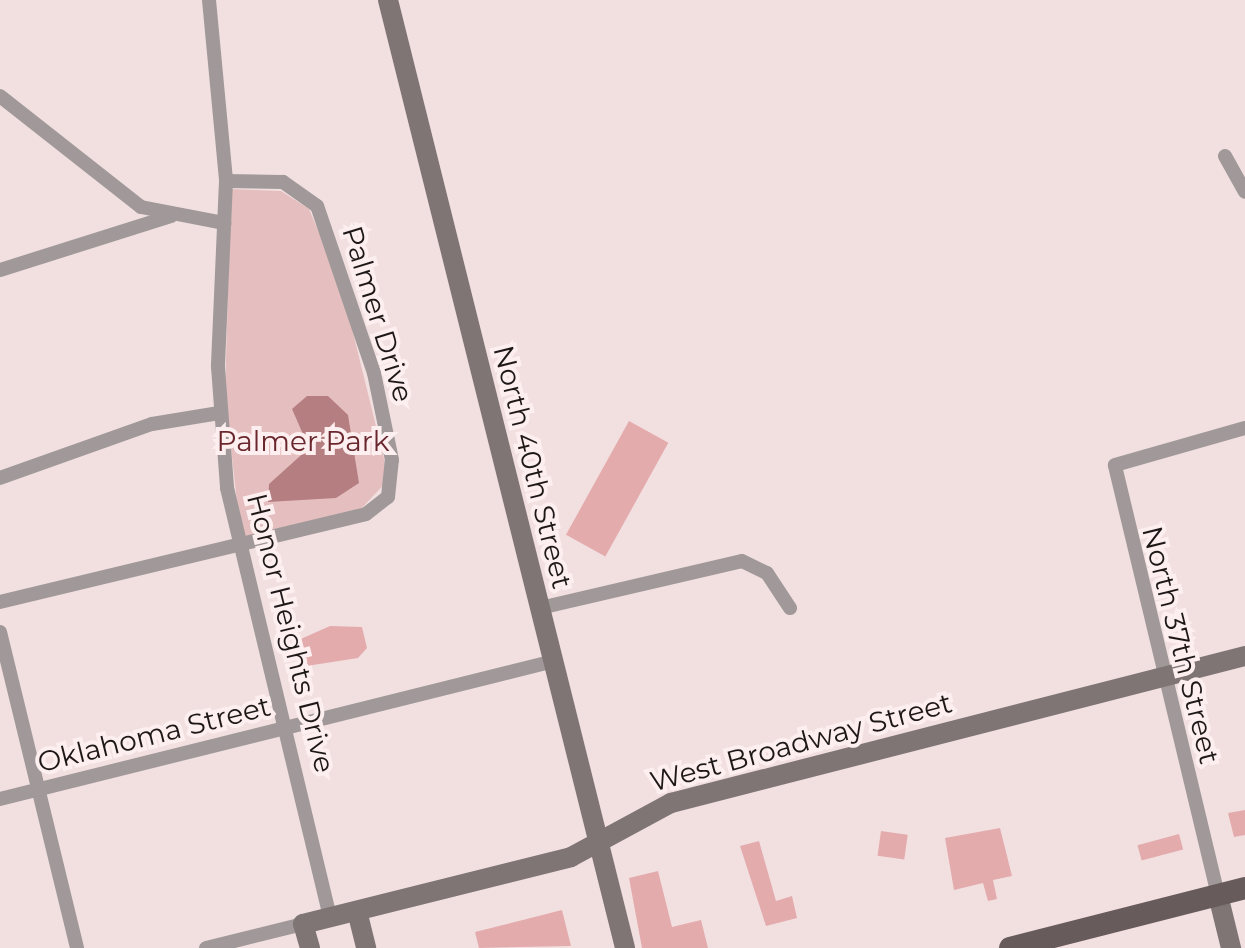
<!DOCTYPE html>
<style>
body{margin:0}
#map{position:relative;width:1245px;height:948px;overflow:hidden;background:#f2e0e1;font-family:Montserrat,sans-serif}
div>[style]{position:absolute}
.green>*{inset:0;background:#e5bebf}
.water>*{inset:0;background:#b57f81}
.building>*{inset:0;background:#e4abad;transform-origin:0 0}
.street>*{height:14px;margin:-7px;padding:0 7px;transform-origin:7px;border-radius:7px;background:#a19999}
.secondary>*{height:20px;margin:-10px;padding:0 10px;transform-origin:10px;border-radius:10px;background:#7f7575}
.primary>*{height:22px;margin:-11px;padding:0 11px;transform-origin:11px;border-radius:11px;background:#675b5b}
span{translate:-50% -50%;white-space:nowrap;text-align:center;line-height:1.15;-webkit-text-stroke:8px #fdefef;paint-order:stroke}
.street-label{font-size:28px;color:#1d1718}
.park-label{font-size:28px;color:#6a262d}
</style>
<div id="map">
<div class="green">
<div style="clip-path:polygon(231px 189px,281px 191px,309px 209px,342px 288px,389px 479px,361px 509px,241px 538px,225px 394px)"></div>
</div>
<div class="water">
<div style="clip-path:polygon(307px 396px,328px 396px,348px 415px,359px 483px,336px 498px,268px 502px,269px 484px,309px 448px,292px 409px)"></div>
</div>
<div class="building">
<div style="left:629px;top:421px;width:45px;height:130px;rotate:29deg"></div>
<div style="clip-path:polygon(330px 626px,362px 627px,367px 648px,358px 658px,300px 667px,294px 642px)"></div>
<div style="clip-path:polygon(1245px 810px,1245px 835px,1234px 837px,1228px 813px)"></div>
<div style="clip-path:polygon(1000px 828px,1012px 876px,993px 880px,997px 899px,988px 901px,983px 883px,954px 890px,945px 838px)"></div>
<div style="left:881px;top:831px;width:27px;height:25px;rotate:8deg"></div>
<div style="left:1179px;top:834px;width:16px;height:43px;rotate:75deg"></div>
<div style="clip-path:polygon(759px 841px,776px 901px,792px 896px,797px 918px,766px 926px,740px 846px)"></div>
<div style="clip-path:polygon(658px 871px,672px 927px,701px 920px,708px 948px,642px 948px,629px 878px)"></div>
<div style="clip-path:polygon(562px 910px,571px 946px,479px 948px,475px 932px)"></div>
</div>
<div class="street">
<div style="left:209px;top:0;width:182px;rotate:84.6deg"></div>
<div style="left:226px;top:181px;width:186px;rotate:92.5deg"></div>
<div style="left:218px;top:367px;width:121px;rotate:85.7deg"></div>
<div style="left:227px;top:488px;width:441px;rotate:76.5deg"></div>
<div style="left:0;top:96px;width:179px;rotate:38.2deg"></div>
<div style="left:141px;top:207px;width:85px;rotate:10.9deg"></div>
<div style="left:1225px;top:156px;width:41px;rotate:60.9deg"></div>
<div style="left:0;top:270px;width:179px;rotate:-17.5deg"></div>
<div style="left:0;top:478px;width:161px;rotate:-19.6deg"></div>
<div style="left:152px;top:424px;width:68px;rotate:-9.3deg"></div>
<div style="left:0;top:602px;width:376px;rotate:-13.5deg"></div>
<div style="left:366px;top:514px;width:28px;rotate:-38deg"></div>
<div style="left:388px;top:497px;width:37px;rotate:-84deg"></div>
<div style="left:392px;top:460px;width:89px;rotate:-101.7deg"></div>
<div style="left:374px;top:373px;width:176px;rotate:-108.8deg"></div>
<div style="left:317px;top:206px;width:42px;rotate:-144.8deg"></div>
<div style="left:283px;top:182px;width:57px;rotate:-179deg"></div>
<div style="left:540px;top:608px;width:207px;rotate:-13.1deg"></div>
<div style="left:742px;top:561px;width:28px;rotate:26deg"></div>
<div style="left:767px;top:573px;width:42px;rotate:56.7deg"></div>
<div style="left:0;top:632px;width:325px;rotate:76.3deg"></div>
<div style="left:0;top:799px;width:571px;rotate:-13.99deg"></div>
<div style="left:1218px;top:895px;width:442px;rotate:-103.5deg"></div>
<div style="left:1115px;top:465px;width:135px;rotate:-15.9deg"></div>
<div style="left:206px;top:948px;width:100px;rotate:-13.9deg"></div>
</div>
<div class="secondary">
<div style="left:388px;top:0;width:977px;rotate:75.96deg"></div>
<div style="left:1218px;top:895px;width:55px;rotate:76.2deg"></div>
<div style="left:357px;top:911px;width:38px;rotate:76deg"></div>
<div style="left:310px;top:948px;width:25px;rotate:-106deg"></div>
<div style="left:303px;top:924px;width:276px;rotate:-14deg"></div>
<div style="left:571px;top:857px;width:114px;rotate:-28.4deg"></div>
<div style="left:671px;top:803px;width:593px;rotate:-14.36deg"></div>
</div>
<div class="primary">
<div style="left:1010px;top:948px;width:243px;rotate:-14.3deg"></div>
</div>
<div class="street-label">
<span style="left:378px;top:314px;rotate:73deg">Palmer Drive</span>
<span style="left:533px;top:467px;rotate:76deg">North 40th Street</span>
<span style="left:291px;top:633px;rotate:76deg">Honor Heights Drive</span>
<span style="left:1181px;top:645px;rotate:76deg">North 37th Street</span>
<span style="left:154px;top:734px;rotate:-14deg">Oklahoma Street</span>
<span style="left:801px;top:742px;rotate:-15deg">West Broadway Street</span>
</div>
<div class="park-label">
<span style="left:303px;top:441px">Palmer Park</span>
</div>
</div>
